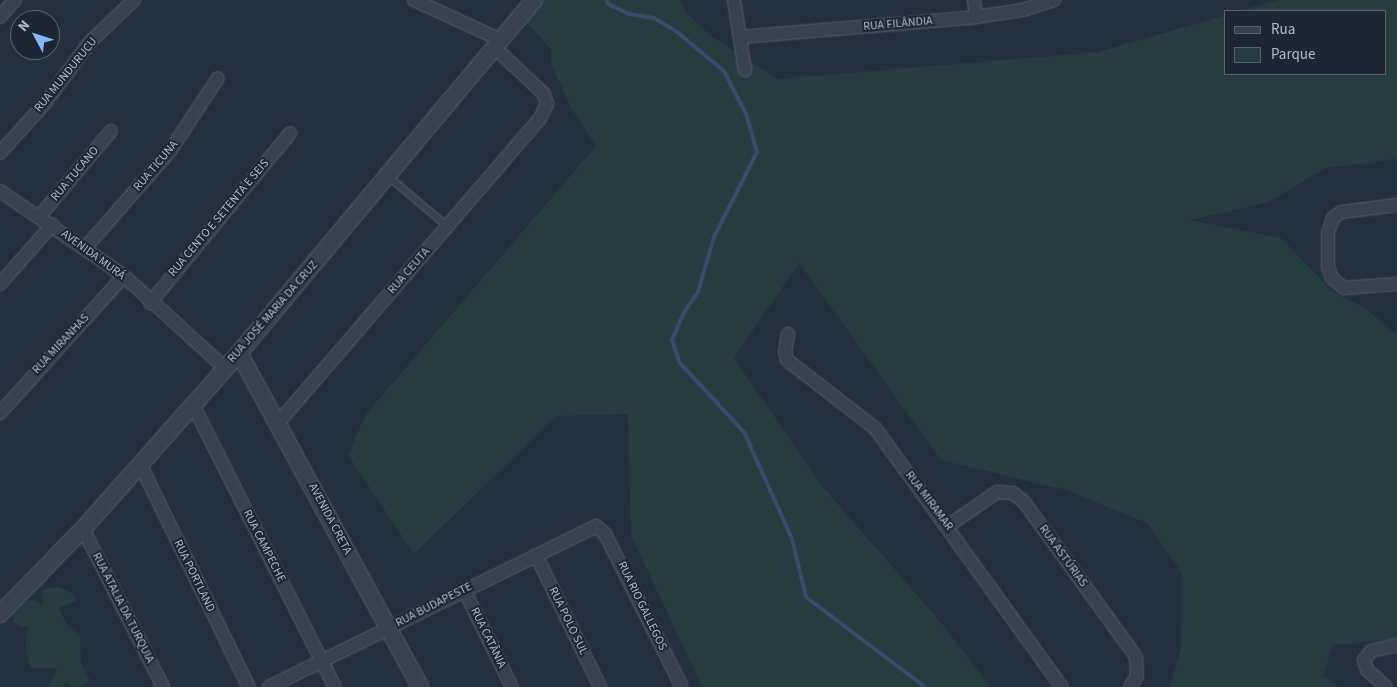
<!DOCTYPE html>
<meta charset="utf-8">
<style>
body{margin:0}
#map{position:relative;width:1397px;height:687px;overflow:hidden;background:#242f3e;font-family:"Source Sans 3",sans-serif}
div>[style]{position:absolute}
.green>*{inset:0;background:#263c3f}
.stream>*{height:4px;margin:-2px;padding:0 2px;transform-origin:2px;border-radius:2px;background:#394c67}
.roads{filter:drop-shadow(0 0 1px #565f6c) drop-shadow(0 0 1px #565f6c)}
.service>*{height:6px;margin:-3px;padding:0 3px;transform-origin:3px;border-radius:3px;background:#38414e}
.minor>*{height:12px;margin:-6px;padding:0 6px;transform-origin:6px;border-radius:6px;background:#38414e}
.tertiary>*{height:16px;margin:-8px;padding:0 8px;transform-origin:8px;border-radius:8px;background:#38414e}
span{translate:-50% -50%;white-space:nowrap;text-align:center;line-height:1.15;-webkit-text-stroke:4px #1d2633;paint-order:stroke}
.street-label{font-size:12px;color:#b4bcc9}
.legend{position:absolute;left:1224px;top:10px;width:162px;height:65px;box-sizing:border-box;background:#1d2633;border:1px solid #59626f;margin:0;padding:6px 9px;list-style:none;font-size:15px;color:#b4bcc9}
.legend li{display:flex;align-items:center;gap:10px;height:25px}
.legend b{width:25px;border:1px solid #59626f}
.north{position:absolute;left:10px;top:10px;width:50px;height:50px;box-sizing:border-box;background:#1d2633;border:1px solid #59626f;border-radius:50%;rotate:310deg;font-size:14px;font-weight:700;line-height:20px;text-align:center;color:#b4bcc9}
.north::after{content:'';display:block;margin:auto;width:18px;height:22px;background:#8ab4f8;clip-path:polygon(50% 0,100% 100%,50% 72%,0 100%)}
</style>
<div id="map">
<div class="green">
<div style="clip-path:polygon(542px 0,680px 0,685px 11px,711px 36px,778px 79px,1098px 52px,1226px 15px,1226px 74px,1386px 74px,1386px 11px,1239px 11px,1278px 0,1397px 0,1397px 159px,1326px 168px,1269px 202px,1190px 220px,1281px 238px,1333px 292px,1365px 308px,1397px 335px,1397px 639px,1333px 645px,1323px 676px,1340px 687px,1170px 687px,1181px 648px,1182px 573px,1147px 523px,1066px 490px,941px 460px,799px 263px,734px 358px,822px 486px,938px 619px,991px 687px,702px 687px,631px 535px,628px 414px,557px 416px,414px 554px,348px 455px,366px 414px,596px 146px,571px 108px,551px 63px,551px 49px,526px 22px)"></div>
<div style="clip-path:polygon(58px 587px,73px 593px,77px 601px,59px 608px,67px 625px,80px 636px,81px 664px,90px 680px,83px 686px,74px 687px,66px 682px,63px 687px,48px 687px,57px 668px,30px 668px,25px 640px,29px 626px,20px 627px,13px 621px,15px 612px,28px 600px,37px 601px,43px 607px,42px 590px)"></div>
</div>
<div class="stream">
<div style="left:607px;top:0;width:4px;rotate:76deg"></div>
<div style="left:608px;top:4px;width:23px;rotate:25deg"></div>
<div style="left:629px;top:14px;width:25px;rotate:9deg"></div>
<div style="left:654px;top:18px;width:26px;rotate:31deg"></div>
<div style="left:676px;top:31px;width:62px;rotate:39.8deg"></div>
<div style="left:724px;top:71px;width:48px;rotate:62.9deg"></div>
<div style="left:746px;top:114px;width:40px;rotate:74deg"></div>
<div style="left:757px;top:152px;width:95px;rotate:116.8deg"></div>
<div style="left:714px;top:237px;width:57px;rotate:106.2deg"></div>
<div style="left:698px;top:292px;width:24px;rotate:125deg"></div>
<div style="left:684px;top:312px;width:30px;rotate:113deg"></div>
<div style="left:672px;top:340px;width:23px;rotate:72deg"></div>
<div style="left:679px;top:362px;width:96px;rotate:47.1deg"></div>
<div style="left:744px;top:432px;width:117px;rotate:65.8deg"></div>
<div style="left:792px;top:539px;width:60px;rotate:76.4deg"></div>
<div style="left:806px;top:597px;width:149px;rotate:37.1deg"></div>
</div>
<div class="roads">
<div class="service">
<div style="left:389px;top:177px;width:76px;rotate:40.2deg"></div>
</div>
<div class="minor">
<div style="left:414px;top:0;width:96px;rotate:24.7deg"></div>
<div style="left:734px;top:0;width:71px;rotate:81.1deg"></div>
<div style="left:974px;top:0;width:17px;rotate:83deg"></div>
<div style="left:0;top:17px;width:23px;rotate:-49deg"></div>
<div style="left:740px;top:37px;width:237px;rotate:-4.8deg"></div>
<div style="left:976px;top:17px;width:48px;rotate:-8.5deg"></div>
<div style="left:1023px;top:10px;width:33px;rotate:-18deg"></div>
<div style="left:0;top:153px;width:67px;rotate:-48deg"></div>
<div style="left:45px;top:103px;width:74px;rotate:-53.7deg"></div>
<div style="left:89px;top:43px;width:62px;rotate:-43.7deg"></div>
<div style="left:0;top:191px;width:150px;rotate:34.4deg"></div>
<div style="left:124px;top:276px;width:137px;rotate:42.3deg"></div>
<div style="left:1397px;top:205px;width:56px;rotate:172.9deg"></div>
<div style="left:1341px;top:212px;width:10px;rotate:143deg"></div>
<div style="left:1333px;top:218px;width:16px;rotate:108deg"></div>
<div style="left:1328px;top:233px;width:34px;rotate:90deg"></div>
<div style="left:1328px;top:267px;width:12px;rotate:70deg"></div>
<div style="left:1332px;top:278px;width:16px;rotate:40deg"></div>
<div style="left:1344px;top:288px;width:53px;rotate:-4.3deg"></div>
<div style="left:39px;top:217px;width:112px;rotate:-50.1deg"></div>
<div style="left:85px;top:248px;width:129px;rotate:-48.8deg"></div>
<div style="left:170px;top:151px;width:87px;rotate:-56.7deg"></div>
<div style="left:0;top:284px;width:79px;rotate:-48.6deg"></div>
<div style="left:150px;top:303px;width:220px;rotate:-50.5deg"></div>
<div style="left:788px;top:334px;width:18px;rotate:99deg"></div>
<div style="left:785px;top:352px;width:8px;rotate:76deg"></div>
<div style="left:787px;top:360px;width:111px;rotate:37.7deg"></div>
<div style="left:875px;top:428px;width:319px;rotate:54.2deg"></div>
<div style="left:193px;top:405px;width:316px;rotate:63.3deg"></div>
<div style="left:0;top:413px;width:185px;rotate:-47.9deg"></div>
<div style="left:278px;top:423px;width:402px;rotate:-49.3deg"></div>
<div style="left:540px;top:118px;width:16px;rotate:-63deg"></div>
<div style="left:547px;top:104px;width:10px;rotate:-107deg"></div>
<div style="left:544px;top:94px;width:67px;rotate:-136.8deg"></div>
<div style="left:140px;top:464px;width:248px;rotate:64deg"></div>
<div style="left:948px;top:526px;width:60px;rotate:-34.8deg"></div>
<div style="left:997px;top:492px;width:16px;rotate:4deg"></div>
<div style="left:1013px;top:493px;width:14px;rotate:39deg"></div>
<div style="left:1024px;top:502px;width:191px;rotate:54.1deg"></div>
<div style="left:1136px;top:657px;width:19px;rotate:87deg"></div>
<div style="left:1137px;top:676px;width:13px;rotate:122deg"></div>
<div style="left:83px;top:529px;width:177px;rotate:63.1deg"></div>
<div style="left:536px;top:555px;width:147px;rotate:64.1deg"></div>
<div style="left:464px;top:590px;width:108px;rotate:63.7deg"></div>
<div style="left:269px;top:687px;width:364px;rotate:-26.2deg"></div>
<div style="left:596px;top:526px;width:12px;rotate:42deg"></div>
<div style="left:605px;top:534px;width:171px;rotate:63.3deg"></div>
<div style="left:1386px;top:687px;width:25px;rotate:-138deg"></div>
<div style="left:1367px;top:670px;width:10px;rotate:-107deg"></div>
<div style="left:1364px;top:660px;width:11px;rotate:-52deg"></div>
<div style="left:1371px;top:651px;width:27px;rotate:-13deg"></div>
</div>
<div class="tertiary">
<div style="left:239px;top:353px;width:380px;rotate:61.5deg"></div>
<div style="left:0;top:614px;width:119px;rotate:-45.7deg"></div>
<div style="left:83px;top:529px;width:235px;rotate:-48.4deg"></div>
<div style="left:239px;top:353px;width:460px;rotate:-50.1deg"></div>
</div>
</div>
<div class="street-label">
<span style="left:898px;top:24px;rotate:-5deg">RUA FILÂNDIA</span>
<span style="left:66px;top:75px;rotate:-51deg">RUA MUNDURUCU</span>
<span style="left:156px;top:166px;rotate:-50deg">RUA TICUNA</span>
<span style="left:75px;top:174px;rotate:-50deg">RUA TUCANO</span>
<span style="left:219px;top:218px;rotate:-50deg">RUA CENTO E SETENTA E SEIS</span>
<span style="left:93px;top:255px;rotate:36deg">AVENIDA MURÁ</span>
<span style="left:409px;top:271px;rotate:-49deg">RUA CEUTA</span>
<span style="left:273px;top:312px;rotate:-49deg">RUA JOSÉ MARIA DA CRUZ</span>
<span style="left:61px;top:344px;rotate:-47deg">RUA MIRANHAS</span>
<span style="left:929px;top:501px;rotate:53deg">RUA MIRAMAR</span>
<span style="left:330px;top:519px;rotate:62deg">AVENIDA CRETA</span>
<span style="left:264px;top:546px;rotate:63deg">RUA CAMPECHE</span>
<span style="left:1063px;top:556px;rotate:54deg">RUA ASTÚRIAS</span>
<span style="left:194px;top:576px;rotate:64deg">RUA PORTLAND</span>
<span style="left:434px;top:605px;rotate:-27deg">RUA BUDAPESTE</span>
<span style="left:642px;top:606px;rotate:64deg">RUA RIO GALLEGOS</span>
<span style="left:123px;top:608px;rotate:63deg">RUA ATALIA DA TURQUIA</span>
<span style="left:568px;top:621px;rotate:64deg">RUA POLO SUL</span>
<span style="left:488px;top:638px;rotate:64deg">RUA CATÂNIA</span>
</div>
<ul class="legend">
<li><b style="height:6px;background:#38414e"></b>Rua</li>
<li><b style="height:14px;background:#263c3f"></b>Parque</li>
</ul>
<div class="north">N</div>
</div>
